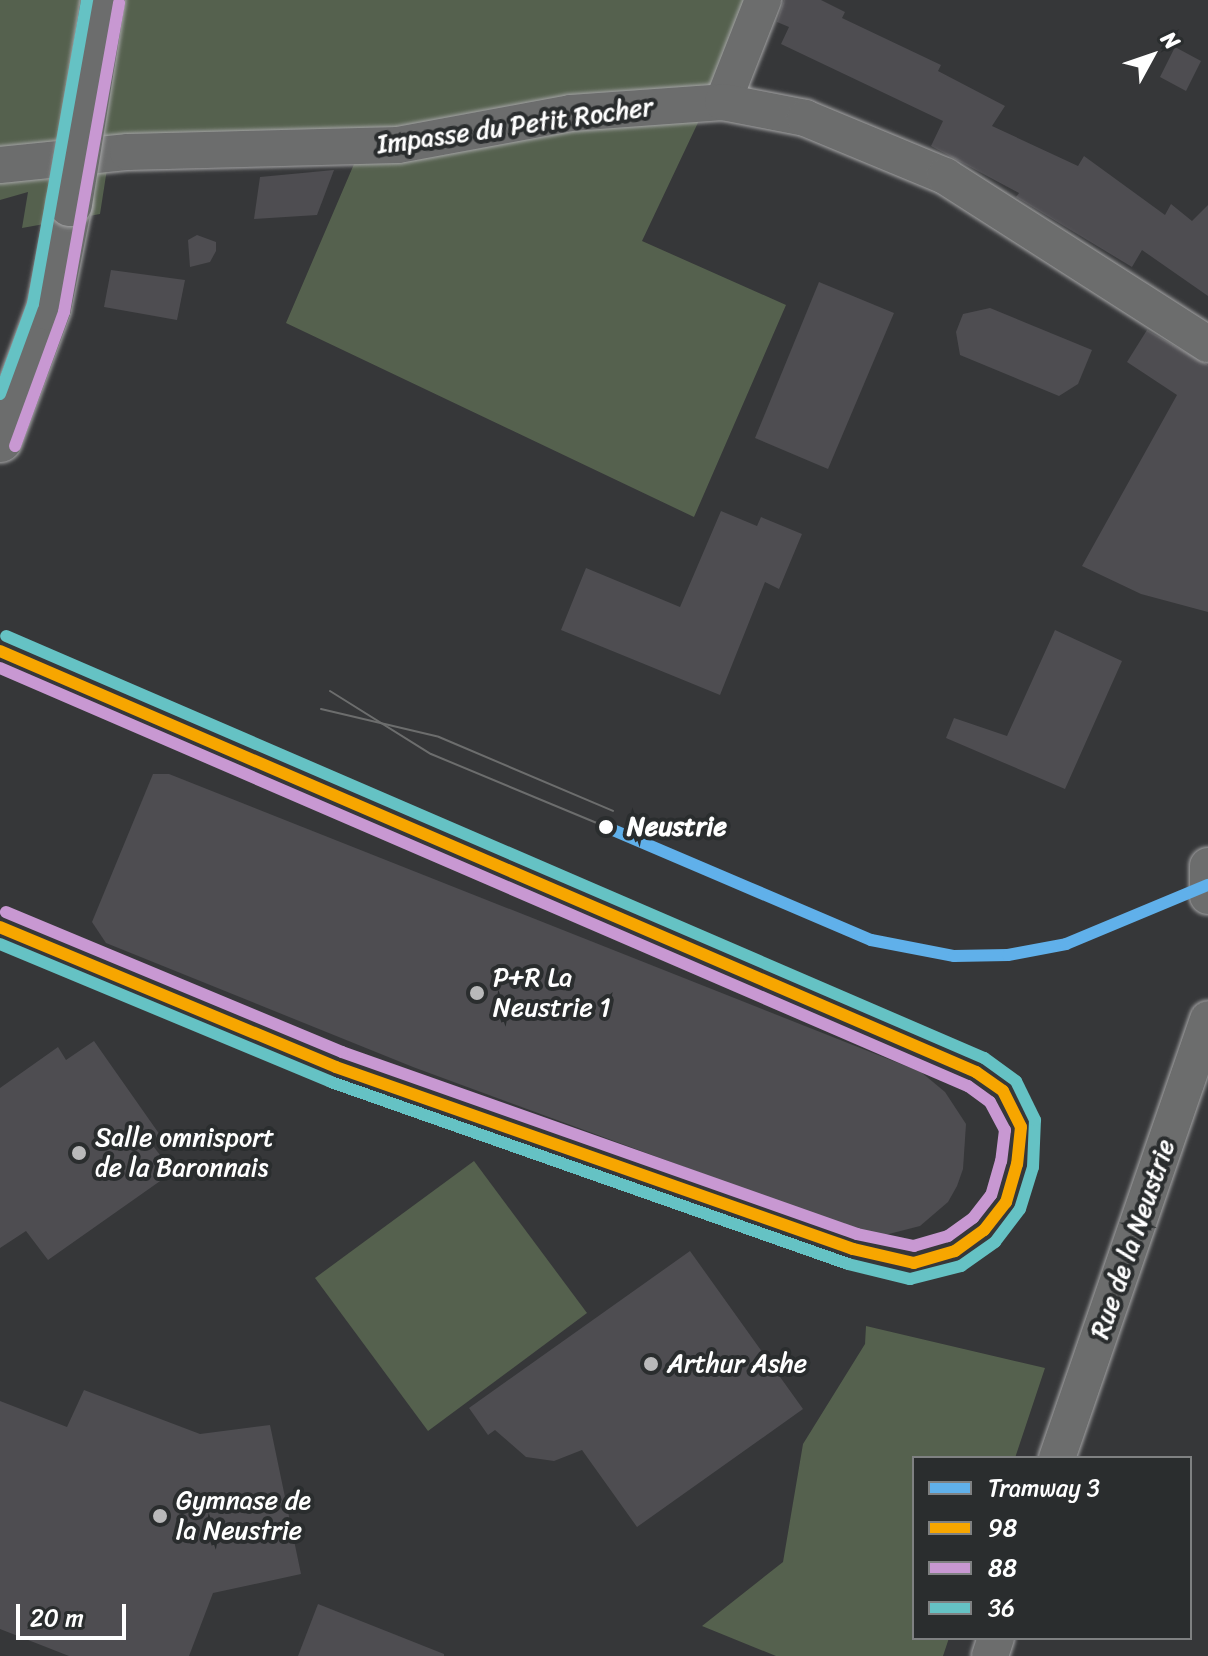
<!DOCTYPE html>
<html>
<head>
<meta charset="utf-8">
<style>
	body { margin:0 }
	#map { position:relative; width:1208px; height:1656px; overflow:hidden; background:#363739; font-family:Sriracha,sans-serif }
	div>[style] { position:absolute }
	.green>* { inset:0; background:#55614e }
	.building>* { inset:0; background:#4e4d51 }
	.roads { filter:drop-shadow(0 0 2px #a5a5a6) drop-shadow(0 0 2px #a5a5a6) }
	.street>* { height:36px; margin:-18px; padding:0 18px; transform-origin:18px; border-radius:18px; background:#6c6d6d }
	.secondary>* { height:44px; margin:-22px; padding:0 22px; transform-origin:22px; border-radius:22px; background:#6c6d6d }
	.tram>* { height:2px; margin:-1px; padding:0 1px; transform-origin:1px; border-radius:1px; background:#6c6d6d }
	.bridges { filter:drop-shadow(0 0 2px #a5a5a6) drop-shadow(0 0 2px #a5a5a6) }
	.secondary-bridge>* { height:44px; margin:-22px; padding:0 22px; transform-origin:22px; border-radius:22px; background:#6c6d6d }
	.bus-1>* { height:12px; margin:-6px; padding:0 6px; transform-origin:6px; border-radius:6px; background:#f7a600 }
	.bus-2>* { height:12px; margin:-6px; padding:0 6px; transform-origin:6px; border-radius:6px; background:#c898d2 }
	.bus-3>* { height:12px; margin:-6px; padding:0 6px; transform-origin:6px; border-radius:6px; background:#65c2c4 }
	.tram-1>* { height:12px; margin:-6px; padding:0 6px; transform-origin:6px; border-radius:6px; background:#60b0ea }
	.dots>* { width:22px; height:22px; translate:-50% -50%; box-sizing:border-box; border:4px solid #2a2d2e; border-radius:50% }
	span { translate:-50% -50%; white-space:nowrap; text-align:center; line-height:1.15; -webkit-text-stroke:8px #2a2d2e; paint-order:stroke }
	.street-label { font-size:26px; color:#fff }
	.stop-label { font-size:26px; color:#fff; font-weight:700 }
	.left { translate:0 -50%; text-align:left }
	.poi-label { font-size:26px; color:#fff }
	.legend { position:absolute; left:912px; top:1456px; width:280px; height:184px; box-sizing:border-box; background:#2a2d2e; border:2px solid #7f8182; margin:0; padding:10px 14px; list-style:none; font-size:24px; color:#fff }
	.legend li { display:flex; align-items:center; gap:16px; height:40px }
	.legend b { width:40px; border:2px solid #7f8182 }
	.north { position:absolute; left:1112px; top:16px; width:80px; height:80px; -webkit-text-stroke:6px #2a2d2e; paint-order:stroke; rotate:50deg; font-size:22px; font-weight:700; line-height:32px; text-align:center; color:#fff }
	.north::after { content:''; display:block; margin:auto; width:28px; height:36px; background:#fff; clip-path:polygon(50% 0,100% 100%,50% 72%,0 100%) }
	.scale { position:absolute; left:16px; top:1604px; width:110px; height:36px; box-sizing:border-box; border:4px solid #fff; border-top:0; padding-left:10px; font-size:24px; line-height:28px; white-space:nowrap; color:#fff; -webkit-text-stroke:6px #2a2d2e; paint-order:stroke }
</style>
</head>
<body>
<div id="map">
	<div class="green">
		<i style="clip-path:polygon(0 0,756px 0,642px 241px,786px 305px,694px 517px,286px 323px,369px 129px,112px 137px,100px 214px,22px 228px,28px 192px,0 200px)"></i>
		<i style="clip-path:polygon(474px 1161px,587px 1313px,428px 1431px,315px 1278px)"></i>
		<i style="clip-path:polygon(866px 1326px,1045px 1368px,1015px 1458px,914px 1458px,914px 1638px,949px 1638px,943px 1656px,776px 1656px,702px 1626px,783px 1562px,803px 1444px,865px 1344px)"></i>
	</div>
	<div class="building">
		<i style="clip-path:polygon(784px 0,821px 0,845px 12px,842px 18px,941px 65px,938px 71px,1005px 106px,992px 126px,1078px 166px,1084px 156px,1165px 215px,1171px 204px,1192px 221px,1208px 205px,1208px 296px,1142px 250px,1132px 267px,1016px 197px,1019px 193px,931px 146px,943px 121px,781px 44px,789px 27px,777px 22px)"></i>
		<i style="clip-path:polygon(1175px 47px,1201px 61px,1186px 91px,1160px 77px)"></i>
		<i style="clip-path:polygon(334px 170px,317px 215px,254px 219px,260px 177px)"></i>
		<i style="clip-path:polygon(197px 235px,216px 242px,216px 251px,210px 262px,190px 267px,188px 240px)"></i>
		<i style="clip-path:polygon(111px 270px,185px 280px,177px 320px,104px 307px)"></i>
		<i style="clip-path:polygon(819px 282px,894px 313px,828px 469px,755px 438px)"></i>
		<i style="clip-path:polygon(990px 308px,1092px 350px,1078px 384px,1059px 396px,960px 355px,956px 332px,963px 314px)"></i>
		<i style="clip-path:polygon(1147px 330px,1208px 365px,1208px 612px,1141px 594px,1082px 566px,1177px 395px,1127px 362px)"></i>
		<i style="clip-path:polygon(721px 511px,757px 526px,761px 517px,802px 534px,779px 589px,765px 582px,720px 695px,561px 630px,586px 568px,680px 607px)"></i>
		<i style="clip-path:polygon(1055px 630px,1122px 661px,1065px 789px,946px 738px,954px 718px,1007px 736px)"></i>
		<i style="clip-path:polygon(153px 774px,169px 774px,921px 1072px,945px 1092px,966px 1124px,963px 1169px,957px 1186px,948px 1202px,920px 1226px,881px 1236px,858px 1231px,413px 1067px,106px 943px,92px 922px)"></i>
		<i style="clip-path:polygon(94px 1041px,160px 1135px,150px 1142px,167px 1164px,158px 1171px,163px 1179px,48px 1260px,26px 1231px,0 1248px,0 1088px,58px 1047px,66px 1060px)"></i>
		<i style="clip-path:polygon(690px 1251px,803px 1409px,637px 1527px,582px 1450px,554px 1461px,526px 1457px,495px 1430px,488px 1435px,469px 1408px)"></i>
		<i style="clip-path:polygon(84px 1390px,200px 1434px,270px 1425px,301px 1574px,213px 1593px,189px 1656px,69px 1656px,0 1629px,0 1401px,67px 1427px)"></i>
		<i style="clip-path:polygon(318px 1604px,444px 1654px,444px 1656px,298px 1656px)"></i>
	</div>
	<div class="roads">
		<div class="street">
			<i style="left:723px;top:102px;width:110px;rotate:-68.6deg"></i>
			<i style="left:0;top:165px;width:129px;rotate:-5.8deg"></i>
			<i style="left:128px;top:152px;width:270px;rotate:-1.5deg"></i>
			<i style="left:398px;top:145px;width:176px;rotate:-10.5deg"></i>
			<i style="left:571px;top:113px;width:152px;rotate:-4.1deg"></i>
			<i style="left:723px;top:102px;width:84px;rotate:11deg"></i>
			<i style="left:805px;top:118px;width:152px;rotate:22.5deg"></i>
			<i style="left:945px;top:176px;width:312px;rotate:32.6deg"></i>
			<i style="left:1208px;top:866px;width:30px;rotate:90deg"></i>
			<i style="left:1057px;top:1458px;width:464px;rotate:-71deg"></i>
			<i style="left:990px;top:1656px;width:19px;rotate:-72deg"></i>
		</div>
		<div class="secondary">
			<i style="left:0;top:440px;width:141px;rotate:-69.6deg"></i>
			<i style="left:49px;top:308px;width:106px;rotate:-78.6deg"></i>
		</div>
	</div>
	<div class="tram">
		<i style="left:330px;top:691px;width:119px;rotate:32deg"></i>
		<i style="left:431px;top:754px;width:190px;rotate:22.6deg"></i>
		<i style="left:321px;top:709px;width:121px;rotate:13.3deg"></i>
		<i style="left:439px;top:737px;width:189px;rotate:23deg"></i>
	</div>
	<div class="bridges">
		<div class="secondary-bridge">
			<i style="left:70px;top:204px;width:207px;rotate:-80.8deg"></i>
		</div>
	</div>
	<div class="bus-1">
		<i style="left:0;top:651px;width:1063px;rotate:23.33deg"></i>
		<i style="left:976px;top:1072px;width:33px;rotate:35deg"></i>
		<i style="left:1003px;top:1091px;width:40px;rotate:63.4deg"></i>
		<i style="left:1021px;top:1127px;width:37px;rotate:96deg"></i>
		<i style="left:1017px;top:1164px;width:40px;rotate:106deg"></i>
		<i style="left:1006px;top:1202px;width:36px;rotate:128deg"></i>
		<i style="left:984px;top:1230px;width:36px;rotate:144deg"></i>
		<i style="left:955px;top:1251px;width:43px;rotate:163.7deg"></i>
		<i style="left:914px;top:1263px;width:63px;rotate:-167.1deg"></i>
		<i style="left:853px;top:1249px;width:548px;rotate:-160.61deg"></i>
		<i style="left:336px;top:1067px;width:364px;rotate:-157.4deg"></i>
	</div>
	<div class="bus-2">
		<i style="left:15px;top:446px;width:143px;rotate:-69.9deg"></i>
		<i style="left:64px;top:312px;width:314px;rotate:-79.9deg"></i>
		<i style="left:0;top:668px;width:1054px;rotate:23.36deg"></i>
		<i style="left:968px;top:1086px;width:27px;rotate:36deg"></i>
		<i style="left:990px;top:1102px;width:32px;rotate:62deg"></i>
		<i style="left:1005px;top:1130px;width:31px;rotate:97deg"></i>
		<i style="left:1001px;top:1161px;width:35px;rotate:106deg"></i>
		<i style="left:991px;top:1195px;width:29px;rotate:128deg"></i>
		<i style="left:973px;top:1218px;width:31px;rotate:144deg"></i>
		<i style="left:948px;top:1236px;width:35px;rotate:164deg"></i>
		<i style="left:914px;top:1246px;width:58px;rotate:-168.1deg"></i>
		<i style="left:857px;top:1234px;width:546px;rotate:-160.54deg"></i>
		<i style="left:342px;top:1052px;width:364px;rotate:-157.4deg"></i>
	</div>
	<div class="bus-3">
		<i style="left:0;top:394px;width:96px;rotate:-69.9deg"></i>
		<i style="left:33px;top:304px;width:309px;rotate:-79.9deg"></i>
		<i style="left:0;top:944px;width:359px;rotate:22.6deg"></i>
		<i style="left:331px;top:1082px;width:548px;rotate:19.39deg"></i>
		<i style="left:848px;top:1264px;width:64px;rotate:13.6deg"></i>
		<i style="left:910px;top:1279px;width:53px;rotate:-14.3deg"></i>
		<i style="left:961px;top:1266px;width:42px;rotate:-35.2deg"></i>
		<i style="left:995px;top:1242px;width:41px;rotate:-52.9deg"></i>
		<i style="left:1020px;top:1209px;width:44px;rotate:-72.8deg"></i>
		<i style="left:1033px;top:1167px;width:47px;rotate:-87.6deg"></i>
		<i style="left:1035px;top:1120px;width:43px;rotate:-116deg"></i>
		<i style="left:1016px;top:1081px;width:39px;rotate:-144deg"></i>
		<i style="left:984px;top:1058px;width:1065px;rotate:-156.66deg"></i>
	</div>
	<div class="tram-1">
		<i style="left:606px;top:827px;width:288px;rotate:23.1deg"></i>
		<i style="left:871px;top:940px;width:85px;rotate:10.9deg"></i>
		<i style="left:954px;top:956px;width:54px;rotate:-1.1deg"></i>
		<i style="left:1008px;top:955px;width:59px;rotate:-10.7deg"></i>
		<i style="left:1066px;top:944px;width:154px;rotate:-22.6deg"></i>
	</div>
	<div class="dots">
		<i style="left:606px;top:827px;background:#fff"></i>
		<i style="left:477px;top:993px;background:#b9b9ba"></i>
		<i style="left:79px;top:1153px;background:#b9b9ba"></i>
		<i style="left:651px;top:1364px;background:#b9b9ba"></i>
		<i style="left:160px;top:1516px;background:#b9b9ba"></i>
	</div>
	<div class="street-label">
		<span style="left:515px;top:126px;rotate:-8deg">Impasse du Petit Rocher</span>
		<span style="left:1133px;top:1239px;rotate:-71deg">Rue de la Neustrie</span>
	</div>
	<div class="stop-label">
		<span class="left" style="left:627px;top:827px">Neustrie</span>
	</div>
	<div class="poi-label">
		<span class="left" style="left:493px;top:993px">P+R La<br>Neustrie 1</span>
		<span class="left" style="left:95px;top:1153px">Salle omnisport<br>de la Baronnais</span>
		<span class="left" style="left:667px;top:1364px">Arthur Ashe</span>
		<span class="left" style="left:176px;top:1516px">Gymnase de<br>la Neustrie</span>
	</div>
	<ul class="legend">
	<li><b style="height:10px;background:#60b0ea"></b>Tramway 3</li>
	<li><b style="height:10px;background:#f7a600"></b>98</li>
	<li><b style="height:10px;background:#c898d2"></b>88</li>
	<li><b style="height:10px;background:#65c2c4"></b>36</li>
	</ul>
	<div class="north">N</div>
	<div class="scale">20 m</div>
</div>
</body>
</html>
